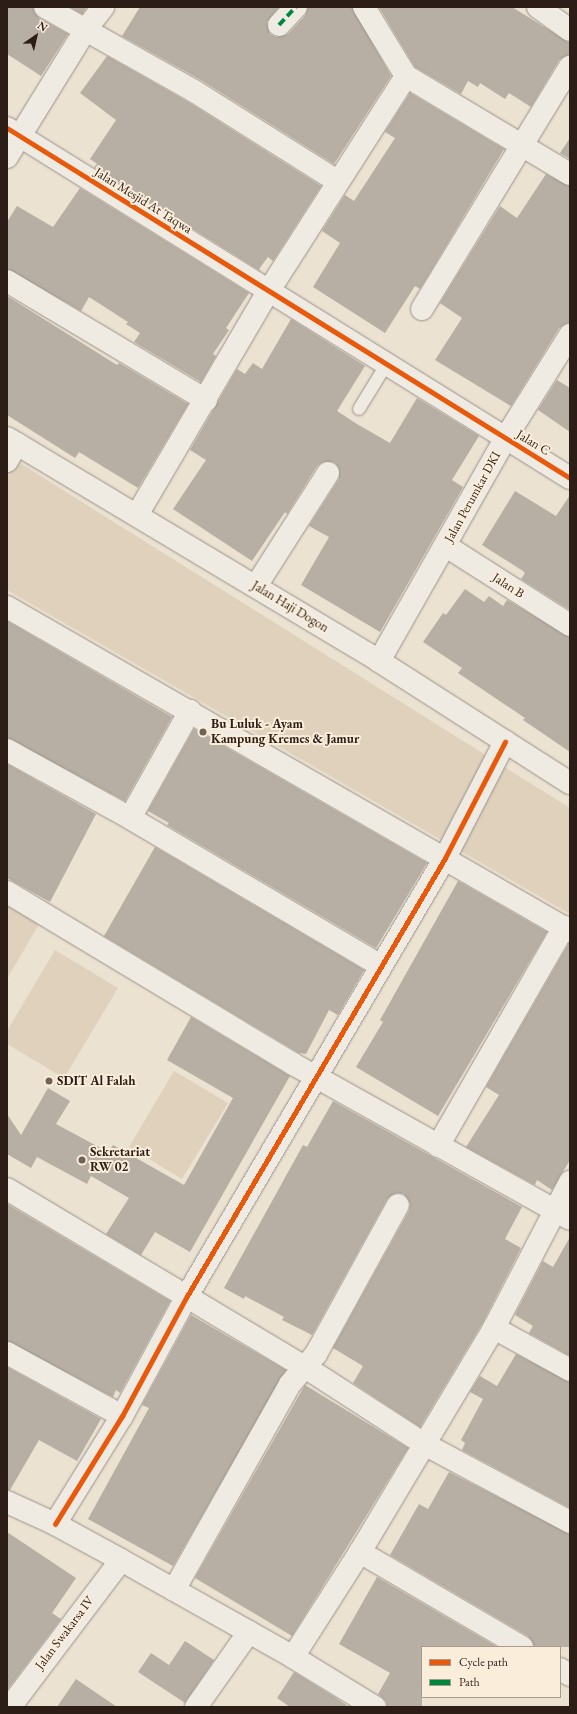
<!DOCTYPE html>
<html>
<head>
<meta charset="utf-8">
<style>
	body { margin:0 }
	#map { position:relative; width:577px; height:1714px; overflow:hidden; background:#ece2d2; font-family:"EB Garamond",serif }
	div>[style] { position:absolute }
	.green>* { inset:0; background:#dfd1bc }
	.building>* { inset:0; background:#b7afa4 }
	.roads { filter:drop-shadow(0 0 1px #9a9288) drop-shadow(0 0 1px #9a9288) }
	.service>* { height:12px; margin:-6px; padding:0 6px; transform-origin:6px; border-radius:6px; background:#efeae2 }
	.minor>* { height:22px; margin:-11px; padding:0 11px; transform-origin:11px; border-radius:11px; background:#efeae2 }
	.quiet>* { height:4px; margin-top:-2px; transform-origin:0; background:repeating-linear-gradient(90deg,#00873e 0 8px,transparent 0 12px) }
	.cycleway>* { height:5px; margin:-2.5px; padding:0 2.5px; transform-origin:2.5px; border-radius:2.5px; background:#e8590c }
	.dots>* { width:11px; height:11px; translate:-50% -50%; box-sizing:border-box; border:2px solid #faeedb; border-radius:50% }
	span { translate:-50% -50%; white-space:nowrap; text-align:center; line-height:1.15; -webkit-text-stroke:4px #faeedb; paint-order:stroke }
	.street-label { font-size:13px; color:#2d1d17 }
	.poi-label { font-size:13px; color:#2d1d17; font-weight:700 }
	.left { translate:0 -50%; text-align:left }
	.frame { position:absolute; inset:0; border:8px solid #2d1d17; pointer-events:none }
	.legend { position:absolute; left:421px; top:1646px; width:140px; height:52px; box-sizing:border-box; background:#faeedb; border:1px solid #a89a8d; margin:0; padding:5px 7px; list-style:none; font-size:12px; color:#2d1d17 }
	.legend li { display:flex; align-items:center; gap:8px; height:20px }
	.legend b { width:20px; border:1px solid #a89a8d }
	.north { position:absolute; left:16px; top:16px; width:40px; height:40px; -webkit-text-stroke:3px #faeedb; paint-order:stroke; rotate:34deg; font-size:11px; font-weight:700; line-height:16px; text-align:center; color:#2d1d17 }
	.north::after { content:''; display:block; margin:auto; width:14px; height:18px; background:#2d1d17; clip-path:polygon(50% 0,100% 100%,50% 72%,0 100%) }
</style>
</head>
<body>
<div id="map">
	<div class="green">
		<i style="clip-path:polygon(7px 455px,570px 808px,570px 914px,7px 590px)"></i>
		<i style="clip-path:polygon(7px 905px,39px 924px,7px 979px)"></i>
		<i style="clip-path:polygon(55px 950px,118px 988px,64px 1078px,7px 1044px,7px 1031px)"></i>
		<i style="clip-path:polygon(174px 1071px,228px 1103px,182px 1179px,129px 1147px)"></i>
	</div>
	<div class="building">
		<i style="clip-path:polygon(7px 7px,33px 7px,39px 18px,68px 34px,41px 76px,7px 54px)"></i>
		<i style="clip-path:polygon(70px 7px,87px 7px,82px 14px)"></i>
		<i style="clip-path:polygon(140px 7px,279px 7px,267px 22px,270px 34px,276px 37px,288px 34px,305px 16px,308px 7px,352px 7px,391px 76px,334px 164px,201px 80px,122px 36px)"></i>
		<i style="clip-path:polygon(379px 7px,512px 7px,570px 43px,570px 54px,559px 60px,531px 107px,509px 93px,505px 99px,480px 83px,478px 87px,468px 81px,461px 94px,415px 67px)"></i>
		<i style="clip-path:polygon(107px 56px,188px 102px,321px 186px,273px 261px,268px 257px,259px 269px,262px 272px,94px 167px,97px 164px,90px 159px,116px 120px,80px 93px)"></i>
		<i style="clip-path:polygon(410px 93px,504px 149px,420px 289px,415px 286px,385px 333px,313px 287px,340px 243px,322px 231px,345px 195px,354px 201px,395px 138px,385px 132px)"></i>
		<i style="clip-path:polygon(570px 138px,570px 159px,560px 153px)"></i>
		<i style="clip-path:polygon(546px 174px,570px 186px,570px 323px,559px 328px,511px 406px,435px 360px,462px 318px,440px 303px,500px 206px,517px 218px)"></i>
		<i style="clip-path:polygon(80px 188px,249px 293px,226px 328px,229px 330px,213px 354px,216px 356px,201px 382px,134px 342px,140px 333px,126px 324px,128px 322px,89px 297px,81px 311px,7px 269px,7px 222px,17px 206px,53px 227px)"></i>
		<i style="clip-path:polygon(7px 296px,117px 365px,119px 363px,188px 404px,138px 488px,79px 452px,75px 458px,7px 415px)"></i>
		<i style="clip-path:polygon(291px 319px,365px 366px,337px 411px,357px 424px,390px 443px,417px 398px,479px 436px,452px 480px,463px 487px,380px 632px,301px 585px,329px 537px,309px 526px,339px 479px,339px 468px,334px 462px,323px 462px,317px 466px,287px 514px,285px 512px,252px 561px,173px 509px,206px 460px,190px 450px,237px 369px,245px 374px,253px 363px,262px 369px)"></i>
		<i style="clip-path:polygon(557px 380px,570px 388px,570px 432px,538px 410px)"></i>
		<i style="clip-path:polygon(515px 491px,556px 516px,570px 495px,570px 610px,521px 579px,525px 573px,523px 571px,482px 545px)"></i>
		<i style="clip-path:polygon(465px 589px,484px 602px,489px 596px,503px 606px,507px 600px,570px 637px,570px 752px,523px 720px,525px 718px,458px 673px,462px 668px,423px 642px,443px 613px,446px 615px)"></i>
		<i style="clip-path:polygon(7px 621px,172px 717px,125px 801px,7px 738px)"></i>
		<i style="clip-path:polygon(194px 729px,427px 863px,376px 948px,167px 825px,169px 823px,148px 811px)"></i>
		<i style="clip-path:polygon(7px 764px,96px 814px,50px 902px,7px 878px)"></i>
		<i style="clip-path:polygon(155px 847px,364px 970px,338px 1015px,329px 1010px,306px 1054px,299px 1053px,104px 936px)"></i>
		<i style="clip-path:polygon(458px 881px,547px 932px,438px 1116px,356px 1067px,383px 1022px,380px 1020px)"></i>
		<i style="clip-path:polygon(569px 943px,570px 1160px,552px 1190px,537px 1180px,535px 1185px,466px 1147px,499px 1095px,486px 1087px)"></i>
		<i style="clip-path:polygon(191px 1017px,290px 1076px,190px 1252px,155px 1232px,141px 1255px,106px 1234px,129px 1198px,91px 1176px,87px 1184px,37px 1157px,31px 1168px,7px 1154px,7px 1114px,21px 1135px,48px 1088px,70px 1101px,56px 1124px,108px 1152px,113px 1145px,184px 1185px,233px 1098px,167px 1060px)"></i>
		<i style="clip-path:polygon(333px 1101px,522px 1207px,505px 1239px,521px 1248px,483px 1322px,420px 1427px,353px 1383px,363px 1366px,333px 1348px,409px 1211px,410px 1204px,404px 1194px,397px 1193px,387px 1199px,312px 1335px,282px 1320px,284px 1317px,245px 1296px,244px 1299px,224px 1288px,303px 1145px,307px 1147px)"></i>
		<i style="clip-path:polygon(7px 1204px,170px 1301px,120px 1393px,116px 1390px,113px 1397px,7px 1341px)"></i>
		<i style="clip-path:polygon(570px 1237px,570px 1356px,529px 1333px,533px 1326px,515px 1315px,543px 1261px,553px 1267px)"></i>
		<i style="clip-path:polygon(191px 1315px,286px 1370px,173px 1566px,88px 1519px,149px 1408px,142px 1405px)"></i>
		<i style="clip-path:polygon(516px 1354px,570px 1382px,570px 1508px,462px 1450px,465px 1443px,461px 1440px,483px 1399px,470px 1392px,480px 1376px,497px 1386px)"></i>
		<i style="clip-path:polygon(7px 1367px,101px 1419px,77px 1461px,39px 1440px,10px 1490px,7px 1490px)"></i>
		<i style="clip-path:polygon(305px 1385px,408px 1448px,292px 1636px,195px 1578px)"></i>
		<i style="clip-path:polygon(449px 1472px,570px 1534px,570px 1647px,534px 1647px,528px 1636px,390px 1555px,419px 1504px,428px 1509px)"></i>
		<i style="clip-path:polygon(7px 1532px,76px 1578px,52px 1613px,61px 1619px,7px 1690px)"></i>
		<i style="clip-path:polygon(377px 1577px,497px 1647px,422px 1647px,422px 1707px,387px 1707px,386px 1701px,378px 1694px,390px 1673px,339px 1644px)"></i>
		<i style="clip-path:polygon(185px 1641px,214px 1660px,185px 1703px,138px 1672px,151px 1653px,169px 1665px)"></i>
		<i style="clip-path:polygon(294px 1672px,336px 1698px,349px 1707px,290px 1707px,277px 1698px)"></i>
		<i style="clip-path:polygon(76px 1679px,117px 1707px,57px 1707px)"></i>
	</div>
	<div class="roads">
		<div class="service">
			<i style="left:359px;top:409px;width:52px;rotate:-58.5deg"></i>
		</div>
		<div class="minor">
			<i style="left:45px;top:7px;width:171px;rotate:29.4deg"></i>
			<i style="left:194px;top:91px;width:169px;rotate:32.2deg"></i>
			<i style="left:364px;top:7px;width:81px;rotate:58.7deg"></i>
			<i style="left:406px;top:76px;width:191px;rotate:30.9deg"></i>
			<i style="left:538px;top:7px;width:39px;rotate:36deg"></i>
			<i style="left:279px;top:25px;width:25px;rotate:-47deg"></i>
			<i style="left:7px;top:128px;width:663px;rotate:31.87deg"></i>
			<i style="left:7px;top:157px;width:150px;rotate:-58.3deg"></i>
			<i style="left:86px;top:29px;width:28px;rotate:-52deg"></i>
			<i style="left:7px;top:281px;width:232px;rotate:30.9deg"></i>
			<i style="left:422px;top:309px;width:284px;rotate:-58.6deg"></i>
			<i style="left:7px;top:438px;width:434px;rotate:30.9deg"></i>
			<i style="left:379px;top:661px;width:227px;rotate:32.6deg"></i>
			<i style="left:7px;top:461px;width:20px;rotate:-60deg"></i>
			<i style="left:137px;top:515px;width:259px;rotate:-59.6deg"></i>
			<i style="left:268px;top:292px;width:256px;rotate:-57.4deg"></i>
			<i style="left:446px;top:546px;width:147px;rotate:32.5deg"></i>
			<i style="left:256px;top:586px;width:134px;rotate:-57.5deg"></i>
			<i style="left:7px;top:607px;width:650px;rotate:29.92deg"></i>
			<i style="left:379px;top:661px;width:255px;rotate:-60.4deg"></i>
			<i style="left:505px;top:439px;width:123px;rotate:-58deg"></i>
			<i style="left:7px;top:750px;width:141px;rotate:28.9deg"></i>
			<i style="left:130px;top:818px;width:290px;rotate:30.5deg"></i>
			<i style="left:130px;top:818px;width:123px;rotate:-60.7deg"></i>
			<i style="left:7px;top:892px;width:334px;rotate:31deg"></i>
			<i style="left:293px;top:1064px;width:317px;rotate:29.2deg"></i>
			<i style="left:438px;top:1146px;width:253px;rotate:-60.1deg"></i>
			<i style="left:7px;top:1189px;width:347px;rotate:30.9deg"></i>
			<i style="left:305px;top:1367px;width:142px;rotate:32.9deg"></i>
			<i style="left:424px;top:1444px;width:166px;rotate:28.1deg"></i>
			<i style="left:494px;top:1328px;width:87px;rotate:28.9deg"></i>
			<i style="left:7px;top:1353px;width:131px;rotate:28.7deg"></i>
			<i style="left:7px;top:1502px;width:53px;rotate:24.6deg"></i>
			<i style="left:55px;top:1524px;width:75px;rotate:28.6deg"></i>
			<i style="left:121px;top:1560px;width:197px;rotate:29.4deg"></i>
			<i style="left:293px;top:1657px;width:96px;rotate:31.4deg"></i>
			<i style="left:55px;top:1524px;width:127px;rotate:-58.2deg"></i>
			<i style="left:122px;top:1416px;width:136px;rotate:-61.6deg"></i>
			<i style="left:187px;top:1296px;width:508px;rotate:-59.5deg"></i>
			<i style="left:445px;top:858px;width:131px;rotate:-62.7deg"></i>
			<i style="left:360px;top:1552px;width:188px;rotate:30.4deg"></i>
			<i style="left:174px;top:1590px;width:236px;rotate:-60.6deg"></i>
			<i style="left:290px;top:1384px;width:40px;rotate:-49deg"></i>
			<i style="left:316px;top:1354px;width:170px;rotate:-61.2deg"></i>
			<i style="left:293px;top:1657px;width:125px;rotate:-57.5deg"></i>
			<i style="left:360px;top:1552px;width:261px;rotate:-59.1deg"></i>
			<i style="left:494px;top:1328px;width:165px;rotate:-62.5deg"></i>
			<i style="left:560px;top:1669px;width:12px;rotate:31deg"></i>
			<i style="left:10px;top:1707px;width:184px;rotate:-52.9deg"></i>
			<i style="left:196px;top:1707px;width:92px;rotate:-54.8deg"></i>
		</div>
	</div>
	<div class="quiet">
		<i style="left:279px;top:25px;width:25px;rotate:-47deg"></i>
	</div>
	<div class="cycleway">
		<i style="left:7px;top:128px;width:663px;rotate:31.87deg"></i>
		<i style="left:55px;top:1524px;width:127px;rotate:-58.2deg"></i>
		<i style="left:122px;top:1416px;width:136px;rotate:-61.6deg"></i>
		<i style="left:187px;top:1296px;width:508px;rotate:-59.5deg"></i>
		<i style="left:445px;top:858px;width:131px;rotate:-62.7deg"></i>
	</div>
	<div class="dots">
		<i style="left:203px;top:732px;background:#706258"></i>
		<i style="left:49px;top:1081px;background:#706258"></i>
		<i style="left:82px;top:1160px;background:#706258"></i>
	</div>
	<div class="street-label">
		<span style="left:143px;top:201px;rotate:32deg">Jalan Mesjid At Taqwa</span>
		<span style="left:533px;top:443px;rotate:31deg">Jalan C</span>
		<span style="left:473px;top:497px;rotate:-61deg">Jalan Perumkar DKI</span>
		<span style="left:508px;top:586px;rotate:33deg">Jalan B</span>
		<span style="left:290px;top:607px;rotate:31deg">Jalan Haji Dogon</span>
		<span style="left:65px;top:1633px;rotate:-53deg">Jalan Swakarsa IV</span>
	</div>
	<div class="poi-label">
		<span class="left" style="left:211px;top:732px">Bu Luluk - Ayam<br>Kampung Kremes &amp; Jamur</span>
		<span class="left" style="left:57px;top:1081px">SDIT Al Falah</span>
		<span class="left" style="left:90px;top:1160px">Sekretariat<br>RW 02</span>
	</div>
	<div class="frame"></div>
	<ul class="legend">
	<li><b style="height:5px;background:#e8590c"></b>Cycle path</li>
	<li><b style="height:5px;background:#00873e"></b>Path</li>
	</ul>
	<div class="north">N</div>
</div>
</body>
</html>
